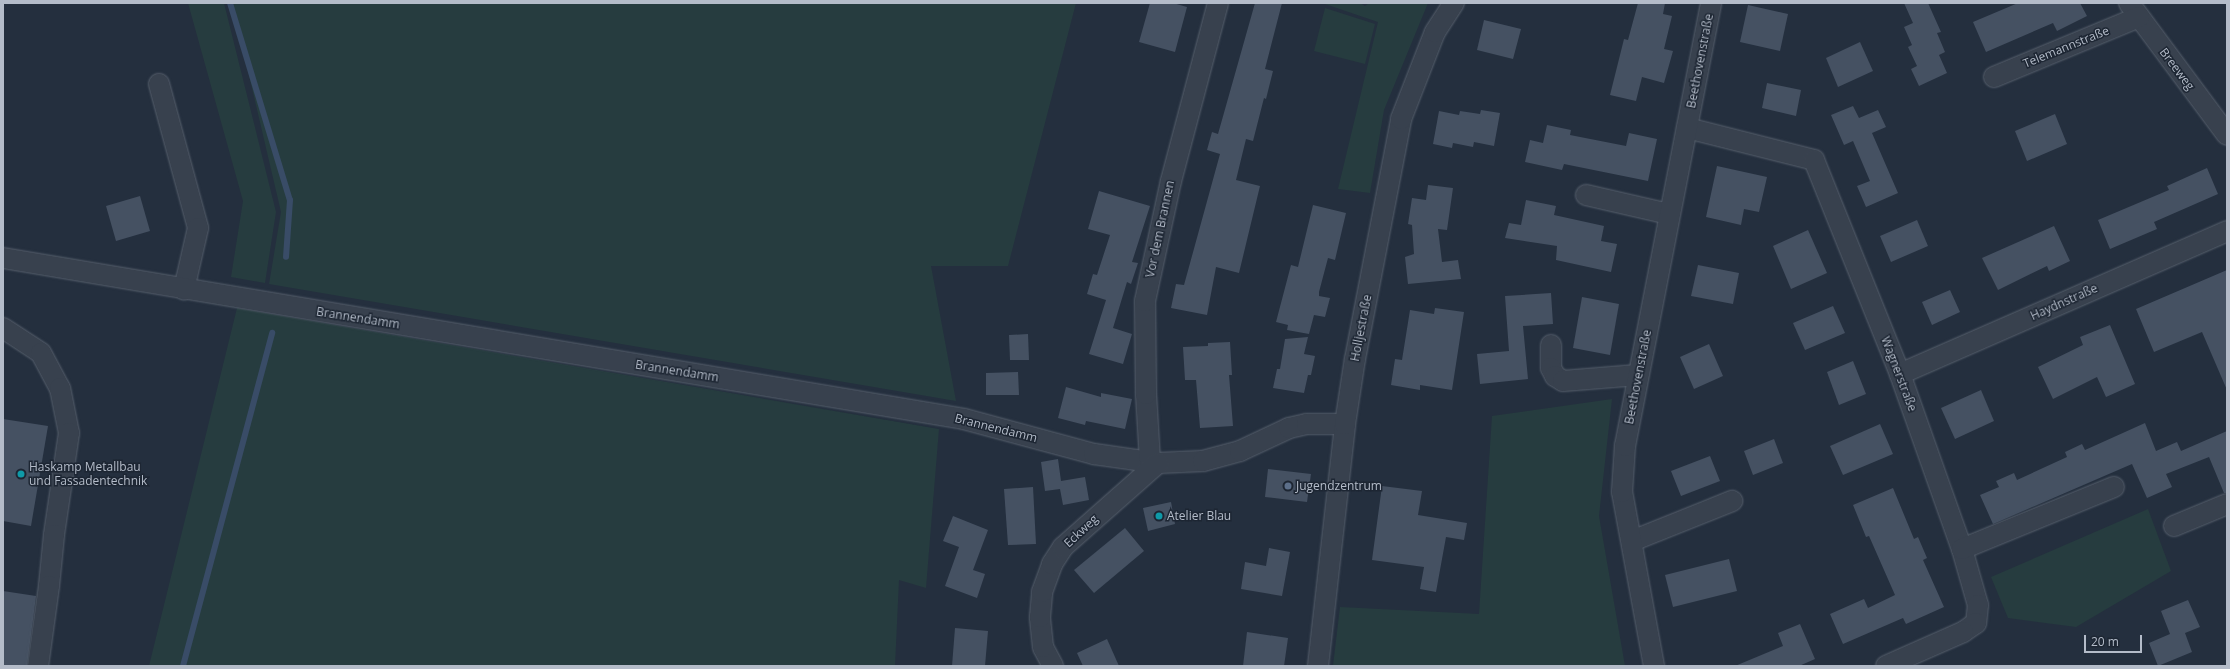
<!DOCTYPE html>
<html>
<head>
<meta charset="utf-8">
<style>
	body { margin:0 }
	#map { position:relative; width:2230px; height:669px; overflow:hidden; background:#242f3e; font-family:"Open Sans",sans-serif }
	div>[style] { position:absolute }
	.green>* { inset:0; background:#263c3f }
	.stream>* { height:6px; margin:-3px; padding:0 3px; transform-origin:3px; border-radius:3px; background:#394c67 }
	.building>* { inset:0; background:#455162 }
	.roads { filter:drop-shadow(0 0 1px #565f6c) drop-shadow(0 0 1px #565f6c) }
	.minor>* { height:20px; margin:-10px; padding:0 10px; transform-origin:10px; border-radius:10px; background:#38414e }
	.dots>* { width:11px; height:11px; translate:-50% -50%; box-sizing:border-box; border:2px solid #1d2633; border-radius:50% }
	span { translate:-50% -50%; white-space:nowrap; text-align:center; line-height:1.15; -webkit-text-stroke:3px #1d2633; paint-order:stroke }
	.street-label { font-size:12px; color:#b4bcc9 }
	.poi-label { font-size:12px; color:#b4bcc9 }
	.left { translate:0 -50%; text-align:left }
	.frame { position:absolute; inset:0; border:4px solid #b4bcc9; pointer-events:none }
	.scale { position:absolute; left:2084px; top:635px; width:58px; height:18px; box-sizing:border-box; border:2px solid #b4bcc9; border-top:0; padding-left:5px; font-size:12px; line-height:14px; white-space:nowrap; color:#b4bcc9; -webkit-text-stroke:3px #1d2633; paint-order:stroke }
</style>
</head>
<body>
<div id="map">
	<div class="green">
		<i style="clip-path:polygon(188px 3px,224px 3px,276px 212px,265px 283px,231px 277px,243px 201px)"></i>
		<i style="clip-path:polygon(232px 3px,1076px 3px,1008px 266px,931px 266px,956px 401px,269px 284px,281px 212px)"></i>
		<i style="clip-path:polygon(1322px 3px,1360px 3px,1365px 6px,1369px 3px,1428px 3px,1384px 110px,1370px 193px,1338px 189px,1378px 22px)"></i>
		<i style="clip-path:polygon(1325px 8px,1375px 24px,1365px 64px,1314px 51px)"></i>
		<i style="clip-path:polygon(237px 308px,939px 429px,926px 588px,899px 580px,895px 666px,149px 666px)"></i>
		<i style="clip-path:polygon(1612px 399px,1599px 516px,1625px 666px,1333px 666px,1340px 607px,1479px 614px,1492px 416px)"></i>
		<i style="clip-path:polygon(2148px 509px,2171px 571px,2076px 627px,2008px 618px,1991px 577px)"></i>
	</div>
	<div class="stream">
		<i style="left:230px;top:3px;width:206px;rotate:73.1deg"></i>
		<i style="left:290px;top:200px;width:57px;rotate:94deg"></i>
		<i style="left:183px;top:666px;width:345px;rotate:-75deg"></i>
	</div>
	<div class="building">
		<i style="clip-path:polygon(1150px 3px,1173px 3px,1187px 7px,1175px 52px,1139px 42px)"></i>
		<i style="clip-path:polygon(1255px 3px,1282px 3px,1265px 69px,1273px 71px,1266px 99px,1264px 98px,1253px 141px,1246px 139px,1236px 180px,1260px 186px,1239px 273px,1216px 267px,1207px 315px,1171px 308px,1176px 284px,1184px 285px,1220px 154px,1207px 150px,1212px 132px,1218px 134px)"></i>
		<i style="clip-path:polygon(1638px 3px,1665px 3px,1663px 14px,1672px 16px,1664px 49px,1673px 51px,1664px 83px,1642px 77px,1636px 101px,1610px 95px,1624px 39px,1628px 40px)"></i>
		<i style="clip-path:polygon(1904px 3px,1928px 3px,1941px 32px,1937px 33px,1945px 52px,1939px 55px,1947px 73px,1919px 86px,1911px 69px,1917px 66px,1908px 47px,1912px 45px,1904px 27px,1913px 23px)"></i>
		<i style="clip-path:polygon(2018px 3px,2080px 3px,2087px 16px,2057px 31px,2053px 23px,1986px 52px,1973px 22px)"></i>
		<i style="clip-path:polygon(1748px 5px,1788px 14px,1780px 51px,1740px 42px)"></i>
		<i style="clip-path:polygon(1484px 20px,1521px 29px,1513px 59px,1477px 50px)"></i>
		<i style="clip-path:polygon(1860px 42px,1873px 71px,1838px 87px,1826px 58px)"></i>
		<i style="clip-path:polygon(1767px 83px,1801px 90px,1796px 116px,1762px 108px)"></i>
		<i style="clip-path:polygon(1853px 106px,1859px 118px,1878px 110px,1886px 127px,1872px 133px,1898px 193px,1866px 207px,1857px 186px,1870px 181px,1853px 141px,1844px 145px,1831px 115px)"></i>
		<i style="clip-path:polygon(1481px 110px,1500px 113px,1494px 146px,1474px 142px,1473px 147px,1453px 143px,1452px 148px,1433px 144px,1439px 111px,1459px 115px,1460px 111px,1480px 114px)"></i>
		<i style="clip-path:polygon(2055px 114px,2067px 144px,2027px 161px,2015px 131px)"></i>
		<i style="clip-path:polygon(1547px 125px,1571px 130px,1570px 135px,1626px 146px,1629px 133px,1657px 139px,1648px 181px,1564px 164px,1562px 170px,1525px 162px,1530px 140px,1543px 143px)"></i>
		<i style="clip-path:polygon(1717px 166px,1767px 177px,1759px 212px,1744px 209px,1741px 225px,1706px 217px)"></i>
		<i style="clip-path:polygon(2207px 168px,2218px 194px,2154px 222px,2157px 229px,2110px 249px,2098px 220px,2169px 190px,2167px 186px)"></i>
		<i style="clip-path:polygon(1428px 185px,1453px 188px,1447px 230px,1438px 229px,1442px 262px,1458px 260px,1461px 279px,1408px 284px,1405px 257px,1414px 254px,1412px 225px,1408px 224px,1412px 198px,1426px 200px)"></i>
		<i style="clip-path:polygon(1099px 191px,1150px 206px,1132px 262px,1138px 263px,1131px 284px,1127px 282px,1113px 328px,1132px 334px,1123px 364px,1089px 354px,1106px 300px,1087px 294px,1093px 274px,1097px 275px,1110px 235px,1088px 229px)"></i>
		<i style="clip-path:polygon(140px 196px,150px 231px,116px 241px,106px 206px)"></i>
		<i style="clip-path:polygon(1526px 200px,1556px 206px,1554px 215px,1604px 226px,1601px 241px,1617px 244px,1611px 272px,1556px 260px,1557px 246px,1505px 238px,1509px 223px,1521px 225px)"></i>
		<i style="clip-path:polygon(1313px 205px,1346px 213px,1335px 260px,1328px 258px,1319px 292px,1319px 296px,1330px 298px,1325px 317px,1314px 315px,1309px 334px,1287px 330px,1288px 325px,1276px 322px,1291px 265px,1298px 267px)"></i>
		<i style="clip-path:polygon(1917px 220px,1928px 246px,1891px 262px,1880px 236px)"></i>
		<i style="clip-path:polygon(2054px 226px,2070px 261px,2049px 271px,2047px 266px,1998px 290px,1982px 258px)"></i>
		<i style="clip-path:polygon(1808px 230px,1827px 273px,1791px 289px,1773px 246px)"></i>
		<i style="clip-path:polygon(1698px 265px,1739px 273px,1733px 304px,1691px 296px)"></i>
		<i style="clip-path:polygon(2227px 270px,2227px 390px,2202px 332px,2154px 352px,2136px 309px)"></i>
		<i style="clip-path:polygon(1950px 290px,1960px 312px,1932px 325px,1922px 302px)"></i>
		<i style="clip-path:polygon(1551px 293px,1553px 324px,1523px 326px,1528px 379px,1480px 384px,1477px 354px,1509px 351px,1505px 296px)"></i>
		<i style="clip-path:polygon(1582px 297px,1619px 304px,1610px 355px,1573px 348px)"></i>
		<i style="clip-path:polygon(1833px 306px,1845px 333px,1805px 350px,1793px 323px)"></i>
		<i style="clip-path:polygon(1435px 308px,1464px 312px,1452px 390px,1420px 385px,1420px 390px,1391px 385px,1395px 359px,1402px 360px,1410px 310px,1434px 314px)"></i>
		<i style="clip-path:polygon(2110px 325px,2135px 384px,2106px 397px,2097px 377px,2053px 399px,2038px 367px,2083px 345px,2080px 337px)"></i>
		<i style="clip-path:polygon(1028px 334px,1029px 360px,1010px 360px,1009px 335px)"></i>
		<i style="clip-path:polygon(1308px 337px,1304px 354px,1315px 356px,1311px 375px,1308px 375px,1304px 393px,1273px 388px,1277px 369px,1280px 369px,1285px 339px)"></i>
		<i style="clip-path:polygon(1230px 342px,1232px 375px,1229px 375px,1233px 426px,1200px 428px,1196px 380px,1185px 380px,1183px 347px,1208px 346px,1208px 343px)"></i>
		<i style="clip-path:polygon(1709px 344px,1723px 376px,1694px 389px,1680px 357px)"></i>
		<i style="clip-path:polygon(1853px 361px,1866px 394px,1839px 405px,1827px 372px)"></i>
		<i style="clip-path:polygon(1018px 372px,1019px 395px,986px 395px,986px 373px)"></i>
		<i style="clip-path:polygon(1066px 387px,1101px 397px,1101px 393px,1132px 399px,1125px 429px,1086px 421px,1085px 425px,1058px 418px)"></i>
		<i style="clip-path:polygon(1981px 390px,1994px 421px,1955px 439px,1941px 408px)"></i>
		<i style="clip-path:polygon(3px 419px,48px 426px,31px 526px,3px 521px)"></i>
		<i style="clip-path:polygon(2145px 423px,2156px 451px,2177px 442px,2181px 451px,2227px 431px,2227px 493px,2224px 493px,2209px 457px,2166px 474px,2172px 487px,2147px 498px,2132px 464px,1993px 524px,1980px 495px,1999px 487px,1996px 481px,2014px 473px,2017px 480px,2067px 457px,2065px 452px,2082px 444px,2085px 450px)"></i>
		<i style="clip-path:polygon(1880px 424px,1893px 454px,1843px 475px,1830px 446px)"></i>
		<i style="clip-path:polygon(1774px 439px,1783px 463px,1753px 475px,1744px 451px)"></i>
		<i style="clip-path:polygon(1710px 456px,1720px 481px,1681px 496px,1671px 471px)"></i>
		<i style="clip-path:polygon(1058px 459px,1061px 481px,1085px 477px,1089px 500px,1063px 505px,1060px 489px,1045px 491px,1041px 462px)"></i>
		<i style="clip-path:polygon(1268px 469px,1311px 474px,1307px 502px,1265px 497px)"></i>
		<i style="clip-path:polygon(1382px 486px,1422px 491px,1418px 515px,1467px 523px,1464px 540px,1446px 537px,1436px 592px,1420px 589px,1424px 567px,1372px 560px)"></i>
		<i style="clip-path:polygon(1033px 487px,1036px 544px,1008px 545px,1004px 489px)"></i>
		<i style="clip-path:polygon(1893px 488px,1914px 539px,1918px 537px,1927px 558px,1923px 560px,1944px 607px,1906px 624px,1903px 618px,1843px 644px,1830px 614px,1864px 599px,1868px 608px,1895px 595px,1869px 536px,1866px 537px,1853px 505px)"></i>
		<i style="clip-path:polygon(1171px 502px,1175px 524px,1148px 531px,1143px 508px)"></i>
		<i style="clip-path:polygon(953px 516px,988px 530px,973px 570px,985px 574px,977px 598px,945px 586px,959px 547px,943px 541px)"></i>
		<i style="clip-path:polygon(1125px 528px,1144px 551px,1094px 593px,1074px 570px)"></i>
		<i style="clip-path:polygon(1269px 548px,1290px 552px,1282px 596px,1241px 589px,1245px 562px,1266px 566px)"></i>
		<i style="clip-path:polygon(1729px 559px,1737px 591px,1673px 607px,1665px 575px)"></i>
		<i style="clip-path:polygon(3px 591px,36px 596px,27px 666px,3px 666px)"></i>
		<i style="clip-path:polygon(2188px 600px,2200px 627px,2185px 633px,2192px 652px,2158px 666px,2149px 643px,2170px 634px,2161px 611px)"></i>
		<i style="clip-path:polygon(1800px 624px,1815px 659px,1799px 666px,1735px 666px,1783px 646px,1778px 633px)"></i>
		<i style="clip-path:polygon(955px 628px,988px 631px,985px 666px,952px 666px)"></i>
		<i style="clip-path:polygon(1247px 632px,1288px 638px,1284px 666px,1243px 666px)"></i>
		<i style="clip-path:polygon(1107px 639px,1119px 666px,1083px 666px,1077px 653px)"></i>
	</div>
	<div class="roads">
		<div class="minor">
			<i style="left:2129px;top:3px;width:164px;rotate:53.4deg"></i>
			<i style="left:1994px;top:77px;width:157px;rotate:-22.5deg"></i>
			<i style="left:159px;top:84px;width:149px;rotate:74.8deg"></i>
			<i style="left:198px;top:228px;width:63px;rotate:102.9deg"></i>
			<i style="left:1687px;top:128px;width:131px;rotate:14.1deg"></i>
			<i style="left:1814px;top:160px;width:231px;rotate:68.1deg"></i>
			<i style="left:1900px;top:374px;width:186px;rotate:70.5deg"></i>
			<i style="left:1962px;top:549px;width:58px;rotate:74.1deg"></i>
			<i style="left:1978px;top:605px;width:18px;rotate:96deg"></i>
			<i style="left:1976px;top:623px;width:16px;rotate:145deg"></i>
			<i style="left:1963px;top:632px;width:84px;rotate:156.2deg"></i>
			<i style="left:1586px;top:195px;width:85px;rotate:12.9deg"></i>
			<i style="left:3px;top:258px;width:974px;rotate:9.51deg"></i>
			<i style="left:964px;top:419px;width:135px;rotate:15.1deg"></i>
			<i style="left:1094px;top:454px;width:65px;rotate:8deg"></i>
			<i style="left:1158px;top:463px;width:45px;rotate:-2.5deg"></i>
			<i style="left:1203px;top:461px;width:38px;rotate:-15deg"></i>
			<i style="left:1240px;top:451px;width:54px;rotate:-25.1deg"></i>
			<i style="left:1289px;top:428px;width:18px;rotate:-13deg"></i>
			<i style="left:1307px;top:424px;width:38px"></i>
			<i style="left:3px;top:328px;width:45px;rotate:33.3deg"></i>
			<i style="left:41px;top:353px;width:40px;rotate:62deg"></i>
			<i style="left:60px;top:388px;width:46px;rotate:78.7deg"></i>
			<i style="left:69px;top:433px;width:103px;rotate:98.4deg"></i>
			<i style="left:54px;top:535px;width:51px;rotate:95.6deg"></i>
			<i style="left:49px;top:586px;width:81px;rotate:97.8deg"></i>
			<i style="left:1551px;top:345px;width:23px;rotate:90deg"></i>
			<i style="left:1551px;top:368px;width:9px;rotate:63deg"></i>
			<i style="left:1555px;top:376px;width:9px;rotate:32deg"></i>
			<i style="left:1563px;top:381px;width:75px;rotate:-4.6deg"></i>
			<i style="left:1900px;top:374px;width:357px;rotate:-23.6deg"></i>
			<i style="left:1150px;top:461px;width:67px;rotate:-93.4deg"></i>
			<i style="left:1146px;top:394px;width:93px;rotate:-90.6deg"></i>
			<i style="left:1145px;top:301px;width:123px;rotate:-77.8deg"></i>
			<i style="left:1171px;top:181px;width:184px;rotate:-75.2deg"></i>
			<i style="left:2174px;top:526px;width:57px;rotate:-22.5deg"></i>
			<i style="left:1632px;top:541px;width:108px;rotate:-21.8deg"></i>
			<i style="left:1962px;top:549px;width:164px;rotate:-22.2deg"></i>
			<i style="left:1053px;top:666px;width:21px;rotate:-118deg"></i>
			<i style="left:1043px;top:647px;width:30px;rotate:-96deg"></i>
			<i style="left:1040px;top:617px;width:25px;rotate:-85deg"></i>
			<i style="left:1042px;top:592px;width:30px;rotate:-70deg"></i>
			<i style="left:1052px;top:564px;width:20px;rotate:-57deg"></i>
			<i style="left:1063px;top:547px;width:127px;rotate:-41.5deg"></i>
			<i style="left:1318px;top:666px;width:244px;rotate:-83.6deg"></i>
			<i style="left:1345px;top:424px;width:66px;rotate:-81.3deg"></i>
			<i style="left:1355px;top:359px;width:244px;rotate:-79.1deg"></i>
			<i style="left:1401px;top:119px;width:93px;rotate:-68.7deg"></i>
			<i style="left:1435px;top:32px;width:35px;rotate:-57deg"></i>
			<i style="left:1654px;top:666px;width:177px;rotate:-100.4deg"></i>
			<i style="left:1622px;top:492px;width:46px;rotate:-86.3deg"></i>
			<i style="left:1625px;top:446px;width:451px;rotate:-79deg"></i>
		</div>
	</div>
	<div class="dots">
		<i style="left:21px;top:474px;background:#0f9aa8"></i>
		<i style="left:1288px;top:486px;background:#5c6f8a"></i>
		<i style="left:1159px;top:516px;background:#0f9aa8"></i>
	</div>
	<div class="street-label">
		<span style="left:2066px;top:47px;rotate:-22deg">Telemannstraße</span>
		<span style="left:1700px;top:61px;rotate:-79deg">Beethovenstraße</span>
		<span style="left:2177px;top:69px;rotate:53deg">Breeweg</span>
		<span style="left:1160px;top:229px;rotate:-78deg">Vor dem Brannen</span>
		<span style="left:2064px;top:302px;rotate:-24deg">Haydnstraße</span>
		<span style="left:358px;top:318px;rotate:9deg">Brannendamm</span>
		<span style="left:1361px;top:328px;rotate:-79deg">Holljestraße</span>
		<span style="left:677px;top:371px;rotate:9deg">Brannendamm</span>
		<span style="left:1899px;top:374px;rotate:69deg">Wagnerstraße</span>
		<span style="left:1638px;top:377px;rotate:-79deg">Beethovenstraße</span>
		<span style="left:996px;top:428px;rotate:14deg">Brannendamm</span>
		<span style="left:1081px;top:531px;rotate:-43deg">Eckweg</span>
	</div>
	<div class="poi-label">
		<span class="left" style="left:29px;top:474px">Haskamp Metallbau<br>und Fassadentechnik</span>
		<span class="left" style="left:1296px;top:486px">Jugendzentrum</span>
		<span class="left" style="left:1167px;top:516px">Atelier Blau</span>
	</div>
	<div class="frame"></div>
	<div class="scale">20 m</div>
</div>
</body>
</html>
